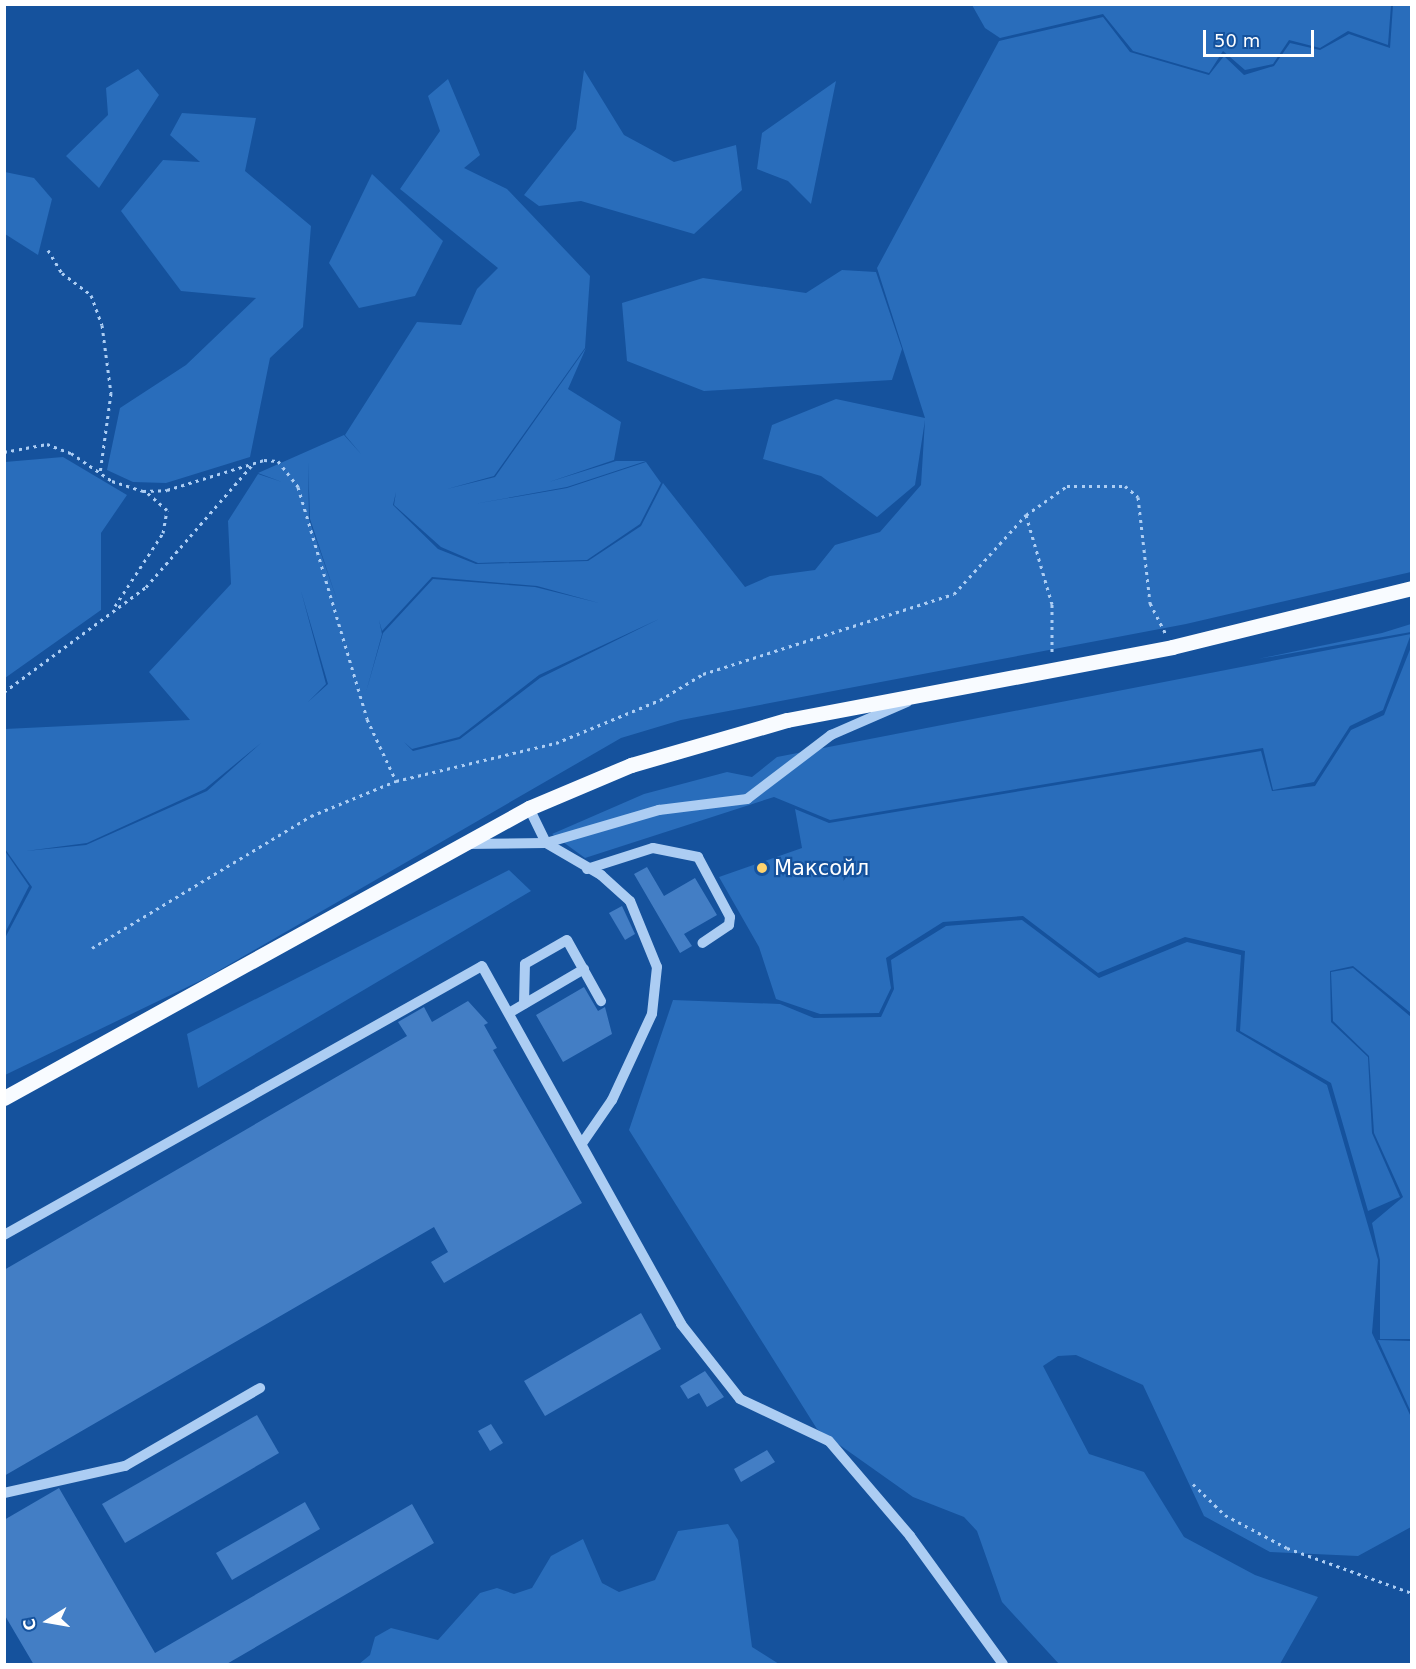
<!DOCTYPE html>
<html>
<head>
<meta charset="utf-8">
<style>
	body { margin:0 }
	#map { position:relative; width:1416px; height:1669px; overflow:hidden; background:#15529d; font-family:"DejaVu Sans",sans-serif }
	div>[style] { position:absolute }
	.green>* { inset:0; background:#296dbb }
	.building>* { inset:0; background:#437ec5 }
	.path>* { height:3px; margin-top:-1.5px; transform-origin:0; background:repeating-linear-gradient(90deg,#accdf3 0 3px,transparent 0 7.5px) }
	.minor>* { height:10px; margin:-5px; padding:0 5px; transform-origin:5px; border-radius:5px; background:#accdf3 }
	.major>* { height:15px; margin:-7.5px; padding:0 7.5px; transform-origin:7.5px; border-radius:7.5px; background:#f8fbff }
	.dots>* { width:16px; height:16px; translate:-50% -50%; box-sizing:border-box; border:3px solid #15529d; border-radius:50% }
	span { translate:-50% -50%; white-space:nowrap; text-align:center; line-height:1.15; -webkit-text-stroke:4.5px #15529d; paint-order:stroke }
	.poi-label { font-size:21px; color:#fff }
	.left { translate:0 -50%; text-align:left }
	.frame { position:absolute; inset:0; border:6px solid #fff; pointer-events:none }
	.north { position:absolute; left:18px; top:1591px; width:60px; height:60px; -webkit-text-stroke:4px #15529d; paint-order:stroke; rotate:259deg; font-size:16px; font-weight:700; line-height:24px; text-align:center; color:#fff }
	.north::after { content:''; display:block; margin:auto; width:21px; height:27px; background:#fff; clip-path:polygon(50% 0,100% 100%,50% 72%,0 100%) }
	.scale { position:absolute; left:1203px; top:30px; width:111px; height:27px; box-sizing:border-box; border:3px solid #fff; border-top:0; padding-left:8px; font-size:18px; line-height:21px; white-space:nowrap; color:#fff; -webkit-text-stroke:4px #15529d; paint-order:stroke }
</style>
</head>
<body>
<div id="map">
	<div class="green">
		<i style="clip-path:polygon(972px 5px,1391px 5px,1388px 45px,1348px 31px,1320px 48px,1289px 40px,1273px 64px,1245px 70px,1223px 51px,1209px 73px,1133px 51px,1103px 14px,1000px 38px,985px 28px)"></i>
		<i style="clip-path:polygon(evenodd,1393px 5px,1411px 5px,1411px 572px,1186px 624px,681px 720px,621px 738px,206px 978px,5px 1075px,5px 938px,32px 887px,5px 849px,5px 729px,190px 720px,149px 672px,231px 584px,228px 521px,258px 474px,282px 482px,258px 473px,344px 435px,361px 454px,345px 435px,417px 322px,461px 325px,477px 289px,498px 268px,400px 189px,440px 131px,428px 96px,448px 79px,480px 155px,464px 168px,507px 189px,590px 276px,585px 348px,494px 476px,447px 489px,495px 477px,586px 348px,568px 389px,621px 422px,614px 460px,549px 482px,616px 461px,646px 461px,567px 487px,474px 504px,567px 488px,646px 462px,661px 483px,640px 524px,587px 560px,478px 563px,441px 547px,394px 505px,396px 492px,393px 505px,438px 549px,476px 564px,588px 561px,641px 526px,663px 483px,745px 587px,770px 576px,815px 570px,835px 545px,880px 532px,921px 485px,925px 420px,915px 485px,877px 517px,821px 476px,763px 459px,772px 425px,836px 399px,925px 418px,877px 268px,999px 41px,1103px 17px,1130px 52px,1209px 75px,1224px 56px,1244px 75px,1274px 66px,1290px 43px,1320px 50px,1349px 34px,1390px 48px,1393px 5px,308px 462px,310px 519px,337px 600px,309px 519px,308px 462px,1393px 5px,432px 577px,537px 586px,599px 603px,535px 587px,433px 579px,383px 633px,366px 692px,382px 634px,379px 620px,382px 631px,432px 577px,1393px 5px,301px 591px,328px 684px,308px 702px,326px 684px,301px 591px,1393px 5px,659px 619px,540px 678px,460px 739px,413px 751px,404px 742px,412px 749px,459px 737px,539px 675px,659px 619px,1393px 5px,261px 743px,207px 791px,86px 845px,26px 851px,87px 843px,205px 789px,261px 743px)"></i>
		<i style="clip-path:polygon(138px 69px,159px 95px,99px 188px,66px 156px,108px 115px,106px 88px)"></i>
		<i style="clip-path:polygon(584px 70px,624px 135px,674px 162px,736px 145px,742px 190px,694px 234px,581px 201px,539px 206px,524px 195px,576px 129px)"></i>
		<i style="clip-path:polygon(836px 81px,811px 204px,788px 181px,757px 169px,762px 133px)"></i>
		<i style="clip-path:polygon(182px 113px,256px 118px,245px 171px,311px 226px,303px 327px,270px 358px,250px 457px,166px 483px,133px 482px,107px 470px,120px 408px,186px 365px,256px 298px,181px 291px,121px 211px,163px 160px,200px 162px,170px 135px)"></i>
		<i style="clip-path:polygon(5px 172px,34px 178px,52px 199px,38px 255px,5px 234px)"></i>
		<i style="clip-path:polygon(372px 174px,443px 241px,415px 296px,359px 308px,329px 263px)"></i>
		<i style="clip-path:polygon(842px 270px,876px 272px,902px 349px,892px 380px,704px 391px,627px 361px,622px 303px,703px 278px,806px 293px)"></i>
		<i style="clip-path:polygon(63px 457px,127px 495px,101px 533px,101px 610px,5px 678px,5px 462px)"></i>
		<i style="clip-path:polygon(1411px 624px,1411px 632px,1258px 659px,1382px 633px)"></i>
		<i style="clip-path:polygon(1411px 634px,1383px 710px,1350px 726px,1314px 782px,1273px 790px,1263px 748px,830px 820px,774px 797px,585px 858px,552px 834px,644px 794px,727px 772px,752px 777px,777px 757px)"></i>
		<i style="clip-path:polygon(1411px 647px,1411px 1013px,1353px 966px,1330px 971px,1331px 1022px,1368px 1057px,1372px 1133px,1400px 1197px,1368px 1211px,1331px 1083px,1240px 1031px,1245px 951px,1185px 937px,1098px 973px,1023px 916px,943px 922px,886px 958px,891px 988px,879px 1013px,820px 1014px,776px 999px,759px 947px,719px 877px,802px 848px,795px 809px,829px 823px,1261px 751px,1272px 791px,1315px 786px,1351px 730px,1384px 715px)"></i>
		<i style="clip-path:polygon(5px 851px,29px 886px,5px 933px,4px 851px)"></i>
		<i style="clip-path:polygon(509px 870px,531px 891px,198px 1088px,187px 1034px)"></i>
		<i style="clip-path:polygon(1022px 920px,1099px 978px,1187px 942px,1241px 955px,1236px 1031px,1327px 1085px,1378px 1260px,1372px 1333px,1411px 1417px,1411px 1527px,1358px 1556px,1270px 1552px,1204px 1516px,1143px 1385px,1076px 1355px,1058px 1356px,1043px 1366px,1089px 1454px,1144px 1472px,1184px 1537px,1255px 1575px,1318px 1597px,1280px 1664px,1059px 1664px,1002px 1602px,977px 1531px,964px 1517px,913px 1497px,817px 1429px,629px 1130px,673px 1000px,780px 1004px,814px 1018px,881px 1017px,894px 989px,891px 960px,946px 926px)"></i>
		<i style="clip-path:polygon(1353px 968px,1411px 1017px,1411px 1339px,1380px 1339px,1380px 1260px,1372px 1223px,1403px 1197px,1374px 1133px,1369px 1056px,1333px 1021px,1331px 972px)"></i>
		<i style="clip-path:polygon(1378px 1340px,1411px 1341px,1411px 1412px)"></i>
		<i style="clip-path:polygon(728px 1524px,738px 1540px,752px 1647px,779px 1664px,359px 1664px,370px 1655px,375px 1637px,391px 1628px,438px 1640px,480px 1593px,497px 1588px,514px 1594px,532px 1588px,551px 1556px,583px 1539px,602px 1583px,619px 1592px,655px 1580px,678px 1531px)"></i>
	</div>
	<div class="building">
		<i style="clip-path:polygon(647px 867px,664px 896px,695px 878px,717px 915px,684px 934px,692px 946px,680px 953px,634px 874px)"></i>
		<i style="clip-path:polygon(622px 906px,635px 934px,625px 940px,609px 913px)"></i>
		<i style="clip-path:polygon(584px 987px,598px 1011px,605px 1007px,612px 1034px,563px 1062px,536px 1015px)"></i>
		<i style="clip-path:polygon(468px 1001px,488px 1023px,484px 1025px,497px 1048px,493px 1050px,582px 1203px,444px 1283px,431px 1262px,448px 1252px,434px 1227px,4px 1476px,4px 1270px,407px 1036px,398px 1022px,424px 1007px,432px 1022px)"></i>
		<i style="clip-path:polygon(641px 1313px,661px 1349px,545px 1416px,524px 1381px)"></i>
		<i style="clip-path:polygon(705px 1371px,724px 1397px,707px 1407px,699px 1393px,688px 1399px,680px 1386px)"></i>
		<i style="clip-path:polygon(257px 1415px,279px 1453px,125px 1543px,102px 1504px)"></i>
		<i style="clip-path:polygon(491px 1424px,503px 1443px,490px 1451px,478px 1431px)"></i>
		<i style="clip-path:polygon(767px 1450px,775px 1462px,741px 1482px,734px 1469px)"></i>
		<i style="clip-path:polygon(59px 1488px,155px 1653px,412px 1504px,434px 1543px,225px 1665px,34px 1665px,4px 1614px,4px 1520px)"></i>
		<i style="clip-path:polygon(305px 1502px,320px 1529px,232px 1580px,216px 1553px)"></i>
	</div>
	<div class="path">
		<i style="left:48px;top:250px;width:27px;rotate:59deg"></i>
		<i style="left:62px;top:273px;width:36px;rotate:37deg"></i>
		<i style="left:91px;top:295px;width:32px;rotate:70deg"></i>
		<i style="left:102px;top:325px;width:69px;rotate:82.5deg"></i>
		<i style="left:111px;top:393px;width:81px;rotate:97.8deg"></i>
		<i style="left:4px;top:452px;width:44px;rotate:-10.5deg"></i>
		<i style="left:47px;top:444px;width:26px;rotate:21deg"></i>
		<i style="left:71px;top:453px;width:50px;rotate:34.3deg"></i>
		<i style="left:112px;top:481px;width:33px;rotate:18deg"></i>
		<i style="left:143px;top:491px;width:24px;rotate:-2deg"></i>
		<i style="left:167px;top:490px;width:102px;rotate:-17.2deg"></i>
		<i style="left:264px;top:460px;width:14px;rotate:4deg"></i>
		<i style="left:278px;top:461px;width:33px;rotate:52deg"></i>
		<i style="left:298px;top:487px;width:242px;rotate:73.4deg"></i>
		<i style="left:367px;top:719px;width:68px;rotate:64.9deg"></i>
		<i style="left:1026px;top:515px;width:93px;rotate:73.7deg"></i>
		<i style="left:1052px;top:604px;width:52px;rotate:90deg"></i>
		<i style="left:115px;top:606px;width:87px;rotate:-56.7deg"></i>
		<i style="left:163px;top:533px;width:23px;rotate:-80deg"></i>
		<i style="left:167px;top:510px;width:29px;rotate:-139deg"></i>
		<i style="left:4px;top:692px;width:177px;rotate:-36.5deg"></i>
		<i style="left:146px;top:587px;width:163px;rotate:-49deg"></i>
		<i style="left:92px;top:948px;width:256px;rotate:-31.1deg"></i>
		<i style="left:311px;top:816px;width:92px;rotate:-22.4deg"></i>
		<i style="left:396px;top:781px;width:164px;rotate:-13.4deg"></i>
		<i style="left:556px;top:743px;width:113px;rotate:-22.5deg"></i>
		<i style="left:660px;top:700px;width:50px;rotate:-31.2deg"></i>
		<i style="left:703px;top:674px;width:263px;rotate:-17.7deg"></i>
		<i style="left:954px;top:594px;width:107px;rotate:-47.7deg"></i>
		<i style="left:1026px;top:515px;width:50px;rotate:-35.3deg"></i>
		<i style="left:1067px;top:486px;width:58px"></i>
		<i style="left:1125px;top:486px;width:17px;rotate:40deg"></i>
		<i style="left:1138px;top:497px;width:107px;rotate:83.5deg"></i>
		<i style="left:1150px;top:603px;width:34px;rotate:63deg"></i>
		<i style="left:1193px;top:1484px;width:45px;rotate:44.1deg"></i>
		<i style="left:1225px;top:1515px;width:70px;rotate:28deg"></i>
		<i style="left:1287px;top:1548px;width:133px;rotate:19.8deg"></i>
	</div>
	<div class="minor">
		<i style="left:529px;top:808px;width:39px;rotate:64deg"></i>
		<i style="left:546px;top:843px;width:64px;rotate:30.2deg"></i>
		<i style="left:601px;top:875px;width:39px;rotate:42deg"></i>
		<i style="left:630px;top:901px;width:71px;rotate:67.8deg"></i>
		<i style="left:657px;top:967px;width:47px;rotate:96.1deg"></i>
		<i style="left:652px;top:1014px;width:95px;rotate:114.9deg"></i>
		<i style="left:612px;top:1100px;width:51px;rotate:124.6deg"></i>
		<i style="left:465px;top:844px;width:81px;rotate:-0.7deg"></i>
		<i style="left:546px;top:843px;width:118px;rotate:-16.3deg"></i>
		<i style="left:659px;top:810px;width:89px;rotate:-7.1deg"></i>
		<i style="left:747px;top:799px;width:106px;rotate:-37.3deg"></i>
		<i style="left:831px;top:735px;width:83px;rotate:-23.5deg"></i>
		<i style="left:587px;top:869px;width:69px;rotate:-17.7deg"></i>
		<i style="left:653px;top:848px;width:46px;rotate:11.3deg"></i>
		<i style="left:698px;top:857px;width:68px;rotate:61.9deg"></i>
		<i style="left:730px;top:917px;width:8px;rotate:97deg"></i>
		<i style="left:729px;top:925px;width:32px;rotate:146deg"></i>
		<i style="left:524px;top:1004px;width:40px;rotate:-88.6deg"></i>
		<i style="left:525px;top:964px;width:48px;rotate:-29.7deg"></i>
		<i style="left:567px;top:940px;width:70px;rotate:60.9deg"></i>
		<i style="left:509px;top:1013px;width:87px;rotate:-30.4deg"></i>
		<i style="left:4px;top:1235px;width:548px;rotate:-29.37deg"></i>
		<i style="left:482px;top:966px;width:410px;rotate:60.9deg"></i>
		<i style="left:681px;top:1324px;width:95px;rotate:51.8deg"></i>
		<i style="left:740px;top:1399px;width:98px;rotate:25.3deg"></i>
		<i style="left:829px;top:1441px;width:125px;rotate:49.5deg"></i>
		<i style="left:910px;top:1536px;width:158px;rotate:54deg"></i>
		<i style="left:4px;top:1493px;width:124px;rotate:-12.6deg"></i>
		<i style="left:125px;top:1466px;width:156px;rotate:-30deg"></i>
	</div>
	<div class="major">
		<i style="left:4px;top:1098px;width:600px;rotate:-28.92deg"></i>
		<i style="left:529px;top:808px;width:111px;rotate:-22.9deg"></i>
		<i style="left:631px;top:765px;width:162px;rotate:-16.1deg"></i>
		<i style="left:787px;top:720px;width:392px;rotate:-10.7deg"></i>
		<i style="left:1172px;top:647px;width:247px;rotate:-13.8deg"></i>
	</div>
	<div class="dots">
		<i style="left:762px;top:868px;background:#ffd36e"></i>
	</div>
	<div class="poi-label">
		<span class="left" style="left:774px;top:868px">Максойл</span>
	</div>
	<div class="frame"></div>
	<div class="north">С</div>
	<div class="scale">50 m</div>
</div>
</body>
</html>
